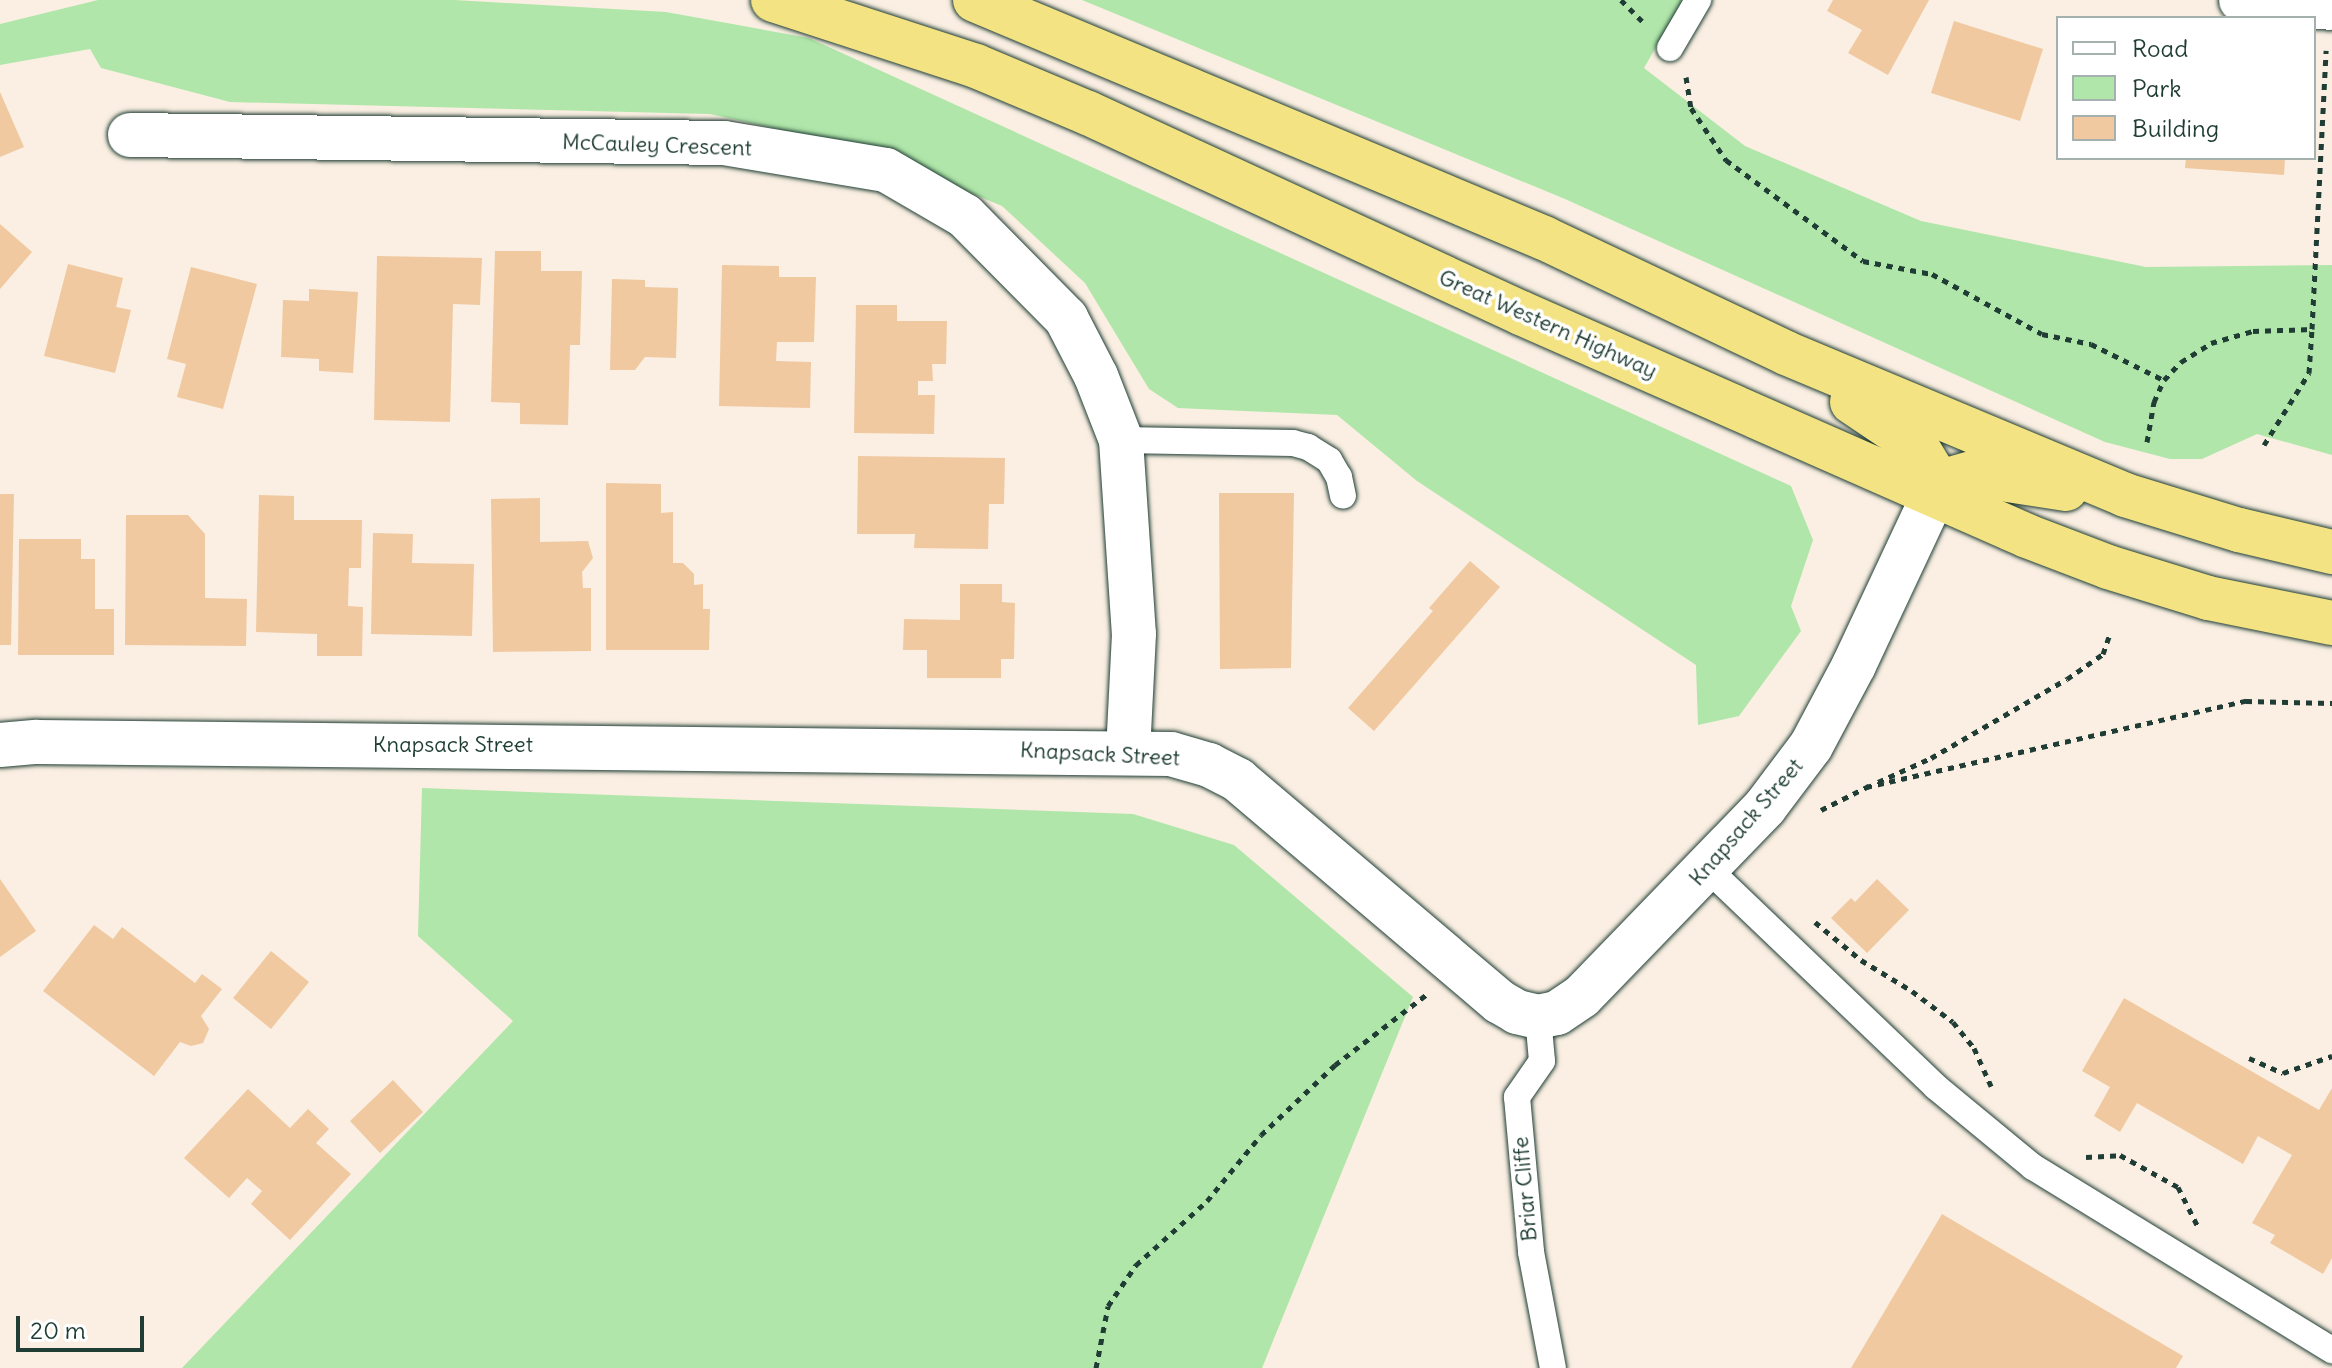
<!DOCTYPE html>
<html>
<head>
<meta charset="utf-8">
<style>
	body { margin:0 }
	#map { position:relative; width:2332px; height:1368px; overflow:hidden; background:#faefe2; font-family:Delius,sans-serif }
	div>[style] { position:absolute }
	.green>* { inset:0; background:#b0e6a9 }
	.building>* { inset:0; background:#f0c9a0 }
	.path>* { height:5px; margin-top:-2.5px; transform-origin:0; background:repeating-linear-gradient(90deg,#1f3d34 0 6px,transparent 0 12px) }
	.roads { filter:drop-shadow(0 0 2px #1f3d34) drop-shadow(0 0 2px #1f3d34) }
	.service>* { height:26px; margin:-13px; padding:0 13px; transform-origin:13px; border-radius:13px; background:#fff }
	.minor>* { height:44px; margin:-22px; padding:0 22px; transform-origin:22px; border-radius:22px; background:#fff }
	.trunk>* { height:44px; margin:-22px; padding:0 22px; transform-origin:22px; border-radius:22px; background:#f4e382 }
	span { translate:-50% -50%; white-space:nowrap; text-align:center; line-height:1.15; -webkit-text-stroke:7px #fff; paint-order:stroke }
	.street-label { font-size:22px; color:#1f3d34 }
	.legend { position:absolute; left:2056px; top:16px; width:260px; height:144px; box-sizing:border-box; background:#fff; border:2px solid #a5b1ae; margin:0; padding:10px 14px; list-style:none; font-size:24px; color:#1f3d34 }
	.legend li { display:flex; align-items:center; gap:16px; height:40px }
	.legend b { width:40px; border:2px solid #a5b1ae }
	.scale { position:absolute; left:16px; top:1316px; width:128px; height:36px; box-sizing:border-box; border:4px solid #1f3d34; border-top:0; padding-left:10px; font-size:24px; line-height:28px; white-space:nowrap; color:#1f3d34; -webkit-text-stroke:6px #fff; paint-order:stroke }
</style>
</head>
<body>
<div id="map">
	<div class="green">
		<i style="clip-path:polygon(98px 0,454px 0,666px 12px,809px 38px,1791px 486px,1813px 540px,1791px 606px,1801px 631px,1739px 716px,1698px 725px,1696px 665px,1417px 481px,1337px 415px,1178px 408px,1149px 389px,1085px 283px,1002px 206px,859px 147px,710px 114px,230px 102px,101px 68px,90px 49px,0 65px,0 24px)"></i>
		<i style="clip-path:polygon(1082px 0,1683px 0,1644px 68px,1745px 146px,1921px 221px,2146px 267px,2332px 265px,2332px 455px,2257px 434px,2202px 459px,2170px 459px,2105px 442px,1565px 199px)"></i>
		<i style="clip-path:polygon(422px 788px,1133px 814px,1234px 845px,1413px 997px,1262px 1368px,182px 1368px,513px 1021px,418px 936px)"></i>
	</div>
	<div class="building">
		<i style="clip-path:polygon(1833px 0,1929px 0,1888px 75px,1848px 53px,1862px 30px,1827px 11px)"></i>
		<i style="clip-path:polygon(1954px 21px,2043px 49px,2020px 121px,1931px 93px)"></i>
		<i style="clip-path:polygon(0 92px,24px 147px,0 157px)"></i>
		<i style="clip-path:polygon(2186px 158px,2285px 158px,2284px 175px,2185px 168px)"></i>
		<i style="clip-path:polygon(0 224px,32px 252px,0 289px)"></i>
		<i style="clip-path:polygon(495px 251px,541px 251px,541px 271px,582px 271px,580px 345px,570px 345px,568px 425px,520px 424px,520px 403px,491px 402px)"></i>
		<i style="clip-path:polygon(377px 256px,482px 258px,480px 305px,453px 304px,450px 422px,374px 420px)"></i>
		<i style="clip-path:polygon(68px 264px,123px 278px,116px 307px,131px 310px,115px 373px,44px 356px)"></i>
		<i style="clip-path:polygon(722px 265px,779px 266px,779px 277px,816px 277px,814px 342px,777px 342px,776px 361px,811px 362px,810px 408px,719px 406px)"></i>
		<i style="clip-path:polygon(191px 267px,257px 284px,223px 409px,177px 397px,186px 364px,167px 359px)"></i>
		<i style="clip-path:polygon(612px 279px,645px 280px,645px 287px,678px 288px,676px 358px,645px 357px,635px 370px,610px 370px)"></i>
		<i style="clip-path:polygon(309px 289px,358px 292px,353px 373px,319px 371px,319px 359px,281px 357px,283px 300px,309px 301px)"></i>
		<i style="clip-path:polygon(856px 305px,897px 305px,897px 321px,947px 321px,946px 364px,932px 364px,933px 381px,918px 381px,918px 395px,935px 395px,934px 434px,854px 433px)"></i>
		<i style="clip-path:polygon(858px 456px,1005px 458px,1004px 504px,989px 504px,988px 549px,914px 548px,915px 534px,857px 534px)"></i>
		<i style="clip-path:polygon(606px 483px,661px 484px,661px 513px,673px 512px,673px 563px,683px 563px,694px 574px,694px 585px,703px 584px,703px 609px,710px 609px,709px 650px,606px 650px)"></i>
		<i style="clip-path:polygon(1219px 493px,1294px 493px,1291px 668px,1220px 669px)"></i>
		<i style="clip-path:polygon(0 494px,14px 494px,11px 645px,0 645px)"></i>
		<i style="clip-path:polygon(259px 495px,294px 496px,294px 520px,362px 520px,361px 568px,349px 568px,348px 606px,363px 607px,362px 656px,317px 656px,317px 634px,256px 632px)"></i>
		<i style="clip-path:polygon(540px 498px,540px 542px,588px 541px,593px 558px,582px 572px,583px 588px,591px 588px,591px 651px,493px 652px,491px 499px)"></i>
		<i style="clip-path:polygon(126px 515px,188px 515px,205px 534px,205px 598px,247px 599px,246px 646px,125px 645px)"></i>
		<i style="clip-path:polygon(373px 533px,413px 534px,412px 563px,474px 564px,472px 636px,371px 634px)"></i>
		<i style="clip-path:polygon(19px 539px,81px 539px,81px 559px,95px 559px,95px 609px,114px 609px,114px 655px,18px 655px)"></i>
		<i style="clip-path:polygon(1470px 561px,1500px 587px,1374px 731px,1348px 708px,1433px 611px,1429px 608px)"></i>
		<i style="clip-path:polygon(960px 584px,1002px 584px,1002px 602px,1015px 603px,1014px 659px,1001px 659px,1001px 678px,927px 678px,927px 650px,903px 650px,904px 619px,960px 620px)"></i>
		<i style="clip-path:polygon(0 879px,36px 931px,0 957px)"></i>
		<i style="clip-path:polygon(1877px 879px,1909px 910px,1867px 953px,1831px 918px,1851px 898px,1855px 902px)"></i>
		<i style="clip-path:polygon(94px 925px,113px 939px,122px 927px,195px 983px,202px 974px,222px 989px,201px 1016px,209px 1029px,203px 1043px,191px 1046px,180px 1042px,154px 1076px,43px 991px)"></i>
		<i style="clip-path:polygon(271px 951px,309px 982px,271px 1029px,233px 998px)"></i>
		<i style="clip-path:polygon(2124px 998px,2319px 1110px,2332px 1088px,2332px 1258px,2323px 1274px,2270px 1243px,2275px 1235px,2252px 1223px,2292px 1155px,2258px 1136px,2243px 1164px,2137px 1103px,2120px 1132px,2094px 1116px,2110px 1087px,2082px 1071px)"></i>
		<i style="clip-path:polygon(393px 1080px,423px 1112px,380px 1153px,350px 1121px)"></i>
		<i style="clip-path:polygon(248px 1089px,290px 1128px,308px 1109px,329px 1129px,316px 1143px,351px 1174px,290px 1240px,251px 1204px,262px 1191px,247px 1178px,229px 1198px,184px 1158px)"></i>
		<i style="clip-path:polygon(1942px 1214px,2183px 1356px,2176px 1368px,1851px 1368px)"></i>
	</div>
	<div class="path">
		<i style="left:1621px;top:0;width:34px;rotate:45deg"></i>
		<i style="left:1686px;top:77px;width:31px;rotate:81deg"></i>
		<i style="left:1691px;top:108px;width:63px;rotate:56.1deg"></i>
		<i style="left:1726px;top:160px;width:170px;rotate:36.4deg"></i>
		<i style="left:1863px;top:261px;width:70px;rotate:10.7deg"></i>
		<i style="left:1932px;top:274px;width:125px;rotate:28.6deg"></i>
		<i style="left:2042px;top:334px;width:50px;rotate:11.5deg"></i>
		<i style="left:2091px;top:344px;width:81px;rotate:26.3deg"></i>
		<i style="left:2147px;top:442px;width:41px;rotate:-80.1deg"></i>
		<i style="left:2154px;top:402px;width:24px;rotate:-66deg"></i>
		<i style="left:2164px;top:380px;width:25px;rotate:-47deg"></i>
		<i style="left:2181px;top:362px;width:36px;rotate:-32deg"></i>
		<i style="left:2211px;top:343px;width:44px;rotate:-15.9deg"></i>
		<i style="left:2253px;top:331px;width:59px;rotate:-1.9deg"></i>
		<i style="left:2312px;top:329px;width:279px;rotate:-87.1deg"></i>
		<i style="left:2264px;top:445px;width:85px;rotate:-58deg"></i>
		<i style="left:2309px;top:373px;width:44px;rotate:-86.1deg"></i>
		<i style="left:1878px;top:782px;width:58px;rotate:-24.4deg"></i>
		<i style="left:1931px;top:758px;width:157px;rotate:-30.2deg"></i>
		<i style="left:2067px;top:679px;width:44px;rotate:-34.8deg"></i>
		<i style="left:2103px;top:654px;width:21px;rotate:-71deg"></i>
		<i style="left:1866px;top:787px;width:390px;rotate:-12.8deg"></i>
		<i style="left:2246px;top:701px;width:86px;rotate:1.3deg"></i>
		<i style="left:1821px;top:810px;width:54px;rotate:-26.6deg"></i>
		<i style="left:1815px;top:922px;width:60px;rotate:39.6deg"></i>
		<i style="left:1861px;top:960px;width:60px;rotate:31.3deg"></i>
		<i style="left:1912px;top:991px;width:51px;rotate:37.1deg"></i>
		<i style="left:1953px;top:1022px;width:33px;rotate:51deg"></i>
		<i style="left:1974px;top:1048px;width:42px;rotate:65.9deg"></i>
		<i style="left:2249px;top:1058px;width:37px;rotate:24deg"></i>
		<i style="left:2283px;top:1073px;width:52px;rotate:-19.1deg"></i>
		<i style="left:2086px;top:1157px;width:34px;rotate:-3deg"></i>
		<i style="left:2120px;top:1155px;width:66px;rotate:28.9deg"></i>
		<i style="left:2178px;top:1187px;width:45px;rotate:63.4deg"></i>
		<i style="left:1096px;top:1368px;width:63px;rotate:-79deg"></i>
		<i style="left:1108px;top:1306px;width:50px;rotate:-55.7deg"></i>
		<i style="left:1136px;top:1265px;width:96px;rotate:-42deg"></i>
		<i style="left:1207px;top:1201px;width:85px;rotate:-50.7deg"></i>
		<i style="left:1261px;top:1135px;width:102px;rotate:-43.4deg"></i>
		<i style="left:1335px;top:1065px;width:115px;rotate:-37.6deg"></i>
	</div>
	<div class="roads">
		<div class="service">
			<i style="left:1670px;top:48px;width:56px;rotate:-59.7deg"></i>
			<i style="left:1121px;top:440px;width:172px;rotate:1deg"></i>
			<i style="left:1293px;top:443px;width:16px;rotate:15deg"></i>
			<i style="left:1308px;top:447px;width:25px;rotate:32deg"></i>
			<i style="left:1329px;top:460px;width:20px;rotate:60deg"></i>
			<i style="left:1339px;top:477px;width:19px;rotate:78deg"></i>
			<i style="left:1708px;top:869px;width:315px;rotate:43.7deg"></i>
			<i style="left:1936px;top:1087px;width:126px;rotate:39.5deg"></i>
			<i style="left:2033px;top:1167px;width:351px;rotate:31.5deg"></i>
			<i style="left:1538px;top:1017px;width:44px;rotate:84.8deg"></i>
			<i style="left:1542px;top:1061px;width:44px;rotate:124.8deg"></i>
			<i style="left:1517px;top:1097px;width:156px;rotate:84.8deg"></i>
			<i style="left:1531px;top:1252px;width:118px;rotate:79.3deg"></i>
		</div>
		<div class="minor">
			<i style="left:2241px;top:0;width:91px;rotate:5deg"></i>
			<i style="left:130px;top:135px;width:594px;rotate:0.77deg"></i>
			<i style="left:724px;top:143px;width:164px;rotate:9.5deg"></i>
			<i style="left:886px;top:170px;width:91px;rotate:30.2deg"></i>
			<i style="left:965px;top:216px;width:144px;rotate:45.3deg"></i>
			<i style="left:1066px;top:318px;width:65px;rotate:62.7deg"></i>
			<i style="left:1096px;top:376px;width:69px;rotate:68.7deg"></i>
			<i style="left:1121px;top:440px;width:194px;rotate:86.2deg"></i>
			<i style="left:1134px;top:634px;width:117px;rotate:92.9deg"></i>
			<i style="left:0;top:745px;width:37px;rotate:-5deg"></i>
			<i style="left:37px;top:742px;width:1134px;rotate:0.61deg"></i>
			<i style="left:1171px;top:754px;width:40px;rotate:16deg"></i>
			<i style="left:1209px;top:765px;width:33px;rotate:27deg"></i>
			<i style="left:1238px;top:780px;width:343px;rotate:40.3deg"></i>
			<i style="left:1500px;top:1002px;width:20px;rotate:30deg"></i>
			<i style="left:1517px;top:1012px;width:22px;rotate:13deg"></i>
			<i style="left:1538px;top:1017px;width:19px;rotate:-12deg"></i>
			<i style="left:1557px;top:1013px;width:30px;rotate:-34deg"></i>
			<i style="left:1582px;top:996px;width:263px;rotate:-45.9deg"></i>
			<i style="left:1765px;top:807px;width:76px;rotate:-53deg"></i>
			<i style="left:1811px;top:746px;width:92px;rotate:-62deg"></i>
			<i style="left:1854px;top:665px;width:189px;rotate:-64.9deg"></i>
		</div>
		<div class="trunk">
			<i style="left:773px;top:0;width:213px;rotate:18deg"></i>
			<i style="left:976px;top:66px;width:121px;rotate:22.8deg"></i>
			<i style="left:1088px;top:113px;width:477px;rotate:24.8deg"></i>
			<i style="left:1521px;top:313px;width:553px;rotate:23.78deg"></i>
			<i style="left:2027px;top:536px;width:87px;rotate:20.9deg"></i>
			<i style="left:2108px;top:567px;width:105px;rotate:17.2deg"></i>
			<i style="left:2208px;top:598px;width:126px;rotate:11.4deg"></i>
			<i style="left:975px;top:0;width:617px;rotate:22.7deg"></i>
			<i style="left:1544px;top:238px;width:268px;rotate:25.4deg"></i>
			<i style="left:1786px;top:353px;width:368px;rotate:22.7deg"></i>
			<i style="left:2125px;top:495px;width:119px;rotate:17.1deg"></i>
			<i style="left:2239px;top:530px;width:96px;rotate:13.3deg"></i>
			<i style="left:1852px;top:402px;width:77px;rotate:33.9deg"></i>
			<i style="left:1916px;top:445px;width:29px;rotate:59deg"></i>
			<i style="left:1931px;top:470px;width:24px;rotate:83deg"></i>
			<i style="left:1934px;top:494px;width:23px;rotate:-41deg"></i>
			<i style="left:1951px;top:479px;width:19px;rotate:-16deg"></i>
			<i style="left:1969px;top:474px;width:98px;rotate:8.8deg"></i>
		</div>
	</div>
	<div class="street-label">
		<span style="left:657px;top:145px;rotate:2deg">McCauley Crescent</span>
		<span style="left:1548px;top:324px;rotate:24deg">Great Western Highway</span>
		<span style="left:453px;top:745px">Knapsack Street</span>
		<span style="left:1100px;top:754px;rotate:3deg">Knapsack Street</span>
		<span style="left:1746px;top:822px;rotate:-49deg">Knapsack Street</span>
		<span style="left:1525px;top:1189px;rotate:-95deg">Briar Cliffe</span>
	</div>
	<ul class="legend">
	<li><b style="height:10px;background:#fff"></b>Road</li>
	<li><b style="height:22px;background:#b0e6a9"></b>Park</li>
	<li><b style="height:22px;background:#f0c9a0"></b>Building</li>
	</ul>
	<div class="scale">20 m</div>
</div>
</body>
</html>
